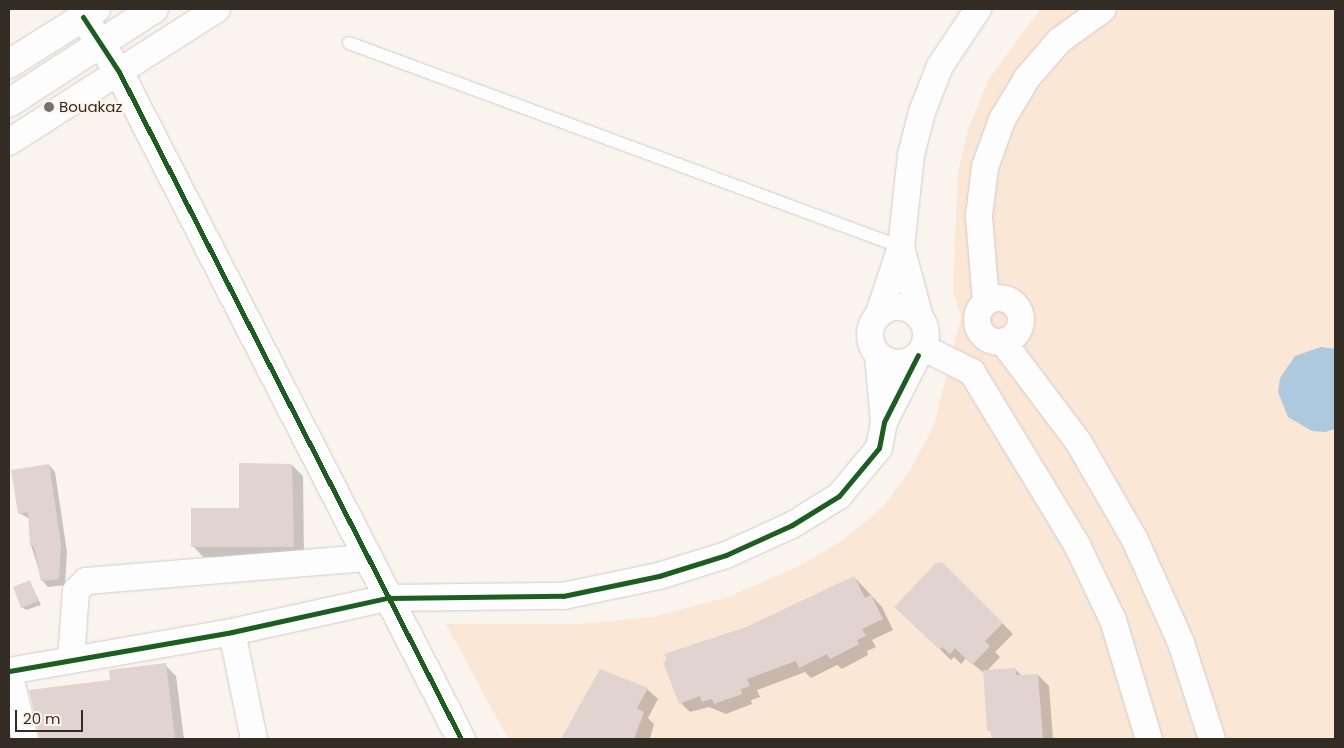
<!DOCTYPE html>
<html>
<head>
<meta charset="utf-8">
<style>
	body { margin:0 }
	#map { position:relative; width:1344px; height:748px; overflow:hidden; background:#faf4ef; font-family:Poppins,sans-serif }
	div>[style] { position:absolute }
	.green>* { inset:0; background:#fae7d6 }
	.water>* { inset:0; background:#aec8de }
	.shadow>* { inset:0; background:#0003 }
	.building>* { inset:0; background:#e1d4d0 }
	.roads { filter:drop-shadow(0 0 1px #d2ccc6) drop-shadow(0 0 1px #d2ccc6) }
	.service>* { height:12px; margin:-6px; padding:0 6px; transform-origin:6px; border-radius:6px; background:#fefdfd }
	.minor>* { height:26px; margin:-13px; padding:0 13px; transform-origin:13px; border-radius:13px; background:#fefdfd }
	.minor>.ring { margin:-13px; padding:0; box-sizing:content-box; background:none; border:26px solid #fefdfd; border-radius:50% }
	.tertiary>* { height:28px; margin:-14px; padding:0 14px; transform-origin:14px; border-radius:14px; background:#fefdfd }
	.secondary>* { height:28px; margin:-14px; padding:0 14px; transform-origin:14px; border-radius:14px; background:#fefdfd }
	.cycleway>* { height:5px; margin:-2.5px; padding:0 2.5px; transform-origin:2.5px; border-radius:2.5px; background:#1b5e20 }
	.dots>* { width:14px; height:14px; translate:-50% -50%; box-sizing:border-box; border:2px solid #fff4ea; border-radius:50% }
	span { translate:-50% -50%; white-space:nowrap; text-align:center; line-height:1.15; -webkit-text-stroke:4px #fff4ea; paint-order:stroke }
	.poi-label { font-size:15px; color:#322c25 }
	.left { translate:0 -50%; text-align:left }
	.frame { position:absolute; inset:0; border:10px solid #322c25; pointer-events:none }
	.scale { position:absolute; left:15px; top:710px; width:68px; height:22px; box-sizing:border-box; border:2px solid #322c25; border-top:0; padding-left:6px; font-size:15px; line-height:18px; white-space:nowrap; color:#322c25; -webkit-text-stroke:4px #fff4ea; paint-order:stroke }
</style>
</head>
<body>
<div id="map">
	<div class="green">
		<i style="clip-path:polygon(1040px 9px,1335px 9px,1335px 739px,508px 739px,446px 624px,576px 624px,652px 617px,728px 597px,797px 567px,843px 540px,883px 507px,912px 467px,934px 425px,961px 317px,953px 291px,958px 172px,969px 126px,989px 79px)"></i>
	</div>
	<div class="water">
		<i style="clip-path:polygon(1321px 347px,1335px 349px,1335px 429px,1325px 432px,1312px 431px,1288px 417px,1278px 392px,1280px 378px,1295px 356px)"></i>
	</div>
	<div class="shadow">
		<i style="clip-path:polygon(49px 465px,55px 472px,67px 552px,65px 585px,48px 587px,42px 580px,31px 545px,30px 519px,19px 513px)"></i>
		<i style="clip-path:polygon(292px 465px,303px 476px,304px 558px,203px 557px,193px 546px)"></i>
		<i style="clip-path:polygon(942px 563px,1013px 634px,995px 652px,1000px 657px,987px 671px,1015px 669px,1022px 676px,1038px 675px,1049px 686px,1053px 739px,992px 739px,985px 674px,966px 658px,961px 664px,954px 657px,951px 660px,906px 617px)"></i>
		<i style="clip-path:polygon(854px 577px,882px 607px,893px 630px,872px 640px,876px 647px,867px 651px,868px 655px,842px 669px,837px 665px,811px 678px,805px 672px,757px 690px,760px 697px,751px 700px,752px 704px,726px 714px,709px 707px,690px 712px,679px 701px,747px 628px)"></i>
		<i style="clip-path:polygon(30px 582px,41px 605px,26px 610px,22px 607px)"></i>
		<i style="clip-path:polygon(165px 665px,176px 676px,184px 739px,40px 739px,111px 681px)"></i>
		<i style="clip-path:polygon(600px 671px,647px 689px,658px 699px,648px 718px,654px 724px,650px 739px,562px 739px)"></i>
	</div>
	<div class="building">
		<i style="clip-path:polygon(239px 463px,292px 464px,294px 547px,191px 547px,191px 508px,239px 508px)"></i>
		<i style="clip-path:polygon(49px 464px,61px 544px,59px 579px,41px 581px,34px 546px,30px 546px,28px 512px,18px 514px,11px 470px)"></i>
		<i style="clip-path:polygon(942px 562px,1003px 623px,985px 641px,990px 646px,972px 665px,955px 648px,950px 654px,942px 647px,940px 650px,894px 607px,935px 564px)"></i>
		<i style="clip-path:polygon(854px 576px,865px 598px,871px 595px,883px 619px,862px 629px,866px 636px,857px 640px,859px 644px,830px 659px,827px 654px,799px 668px,796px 661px,747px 679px,750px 686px,741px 689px,742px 694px,714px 704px,712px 699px,702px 702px,700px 696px,679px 704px,663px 662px,667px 660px,664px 654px,746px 627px)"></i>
		<i style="clip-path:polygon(30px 580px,38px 601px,21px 608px,13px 587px)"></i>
		<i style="clip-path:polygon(166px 663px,175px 739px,40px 739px,29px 690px,110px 680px,109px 670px)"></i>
		<i style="clip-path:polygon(1016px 668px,1016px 675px,1038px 674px,1043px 739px,992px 739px,991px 731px,987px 731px,983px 670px)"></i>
		<i style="clip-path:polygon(600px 669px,648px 688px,637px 708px,644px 712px,634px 739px,561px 739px)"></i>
	</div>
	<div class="roads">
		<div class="service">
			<i style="left:349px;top:43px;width:588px;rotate:20.28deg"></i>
		</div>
		<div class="minor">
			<i style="left:9px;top:142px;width:247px;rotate:-32.6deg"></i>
			<i style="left:901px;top:247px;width:73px;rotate:75deg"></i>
			<i class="ring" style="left:977px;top:298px;width:18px;height:18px"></i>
			<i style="left:986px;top:302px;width:86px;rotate:-94.7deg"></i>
			<i style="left:979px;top:216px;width:49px;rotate:-83deg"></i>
			<i style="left:985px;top:167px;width:50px;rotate:-70.1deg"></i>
			<i style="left:1002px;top:120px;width:49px;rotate:-59.2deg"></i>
			<i style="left:1027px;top:78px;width:49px;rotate:-49.1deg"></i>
			<i style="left:1059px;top:41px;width:54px;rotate:-36deg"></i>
			<i class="ring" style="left:870px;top:307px;width:30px;height:30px"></i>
			<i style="left:878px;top:316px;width:73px;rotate:-71.6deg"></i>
			<i style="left:901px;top:247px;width:93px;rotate:-83.8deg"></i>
			<i style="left:911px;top:155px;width:44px;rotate:-75.7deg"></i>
			<i style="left:922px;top:112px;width:49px;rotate:-68.6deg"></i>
			<i style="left:940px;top:66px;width:69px;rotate:-56.3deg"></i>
			<i style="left:1003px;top:342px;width:126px;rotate:53deg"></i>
			<i style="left:1079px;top:443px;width:112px;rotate:60deg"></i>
			<i style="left:1135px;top:540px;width:113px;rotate:65.9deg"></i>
			<i style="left:1181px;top:643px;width:101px;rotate:72.1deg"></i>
			<i style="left:924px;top:348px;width:54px;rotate:26.6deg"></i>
			<i style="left:972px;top:372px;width:202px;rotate:58.7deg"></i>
			<i style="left:1077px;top:545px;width:83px;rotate:64.4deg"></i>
			<i style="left:1113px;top:620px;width:124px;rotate:73.2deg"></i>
			<i style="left:878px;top:355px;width:67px;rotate:84.9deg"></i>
			<i style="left:232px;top:632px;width:109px;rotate:78.4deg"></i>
			<i style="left:71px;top:659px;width:68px;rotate:-85.8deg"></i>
			<i style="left:76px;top:591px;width:14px;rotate:-45deg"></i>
			<i style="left:86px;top:581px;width:281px;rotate:-4.7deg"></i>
			<i style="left:9px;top:671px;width:226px;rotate:-9.9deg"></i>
			<i style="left:232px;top:632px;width:159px;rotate:-12.4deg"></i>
			<i style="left:387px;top:598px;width:176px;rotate:-0.7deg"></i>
			<i style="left:563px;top:596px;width:98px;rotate:-11.8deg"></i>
			<i style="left:659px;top:576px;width:70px;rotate:-17.4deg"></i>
			<i style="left:726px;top:555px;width:72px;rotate:-24.4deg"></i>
			<i style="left:792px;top:525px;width:55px;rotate:-31.7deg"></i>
			<i style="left:839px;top:496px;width:62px;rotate:-50.2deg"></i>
			<i style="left:879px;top:448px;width:26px;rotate:-79deg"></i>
			<i style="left:884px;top:422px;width:75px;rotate:-63.1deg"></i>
			<i style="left:9px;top:672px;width:69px;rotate:76.6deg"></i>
		</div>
		<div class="tertiary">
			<i style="left:83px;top:17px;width:66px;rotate:56.8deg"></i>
			<i style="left:119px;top:72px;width:750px;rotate:62.85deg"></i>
		</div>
		<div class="secondary">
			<i style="left:9px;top:64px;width:103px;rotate:-32.3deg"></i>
			<i style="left:9px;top:103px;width:173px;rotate:-33deg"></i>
		</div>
	</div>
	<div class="cycleway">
		<i style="left:83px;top:17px;width:66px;rotate:56.8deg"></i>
		<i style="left:119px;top:72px;width:750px;rotate:62.85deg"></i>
		<i style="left:9px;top:671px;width:226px;rotate:-9.9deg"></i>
		<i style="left:232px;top:632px;width:159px;rotate:-12.4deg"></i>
		<i style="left:387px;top:598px;width:176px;rotate:-0.7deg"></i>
		<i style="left:563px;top:596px;width:98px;rotate:-11.8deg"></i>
		<i style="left:659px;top:576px;width:70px;rotate:-17.4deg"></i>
		<i style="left:726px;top:555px;width:72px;rotate:-24.4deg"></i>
		<i style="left:792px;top:525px;width:55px;rotate:-31.7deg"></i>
		<i style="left:839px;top:496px;width:62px;rotate:-50.2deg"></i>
		<i style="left:879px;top:448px;width:26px;rotate:-79deg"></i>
		<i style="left:884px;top:422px;width:75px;rotate:-63.1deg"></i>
	</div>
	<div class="dots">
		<i style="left:49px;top:107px;background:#78726c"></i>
	</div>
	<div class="poi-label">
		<span class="left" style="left:59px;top:107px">Bouakaz</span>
	</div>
	<div class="frame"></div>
	<div class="scale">20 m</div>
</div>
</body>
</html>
